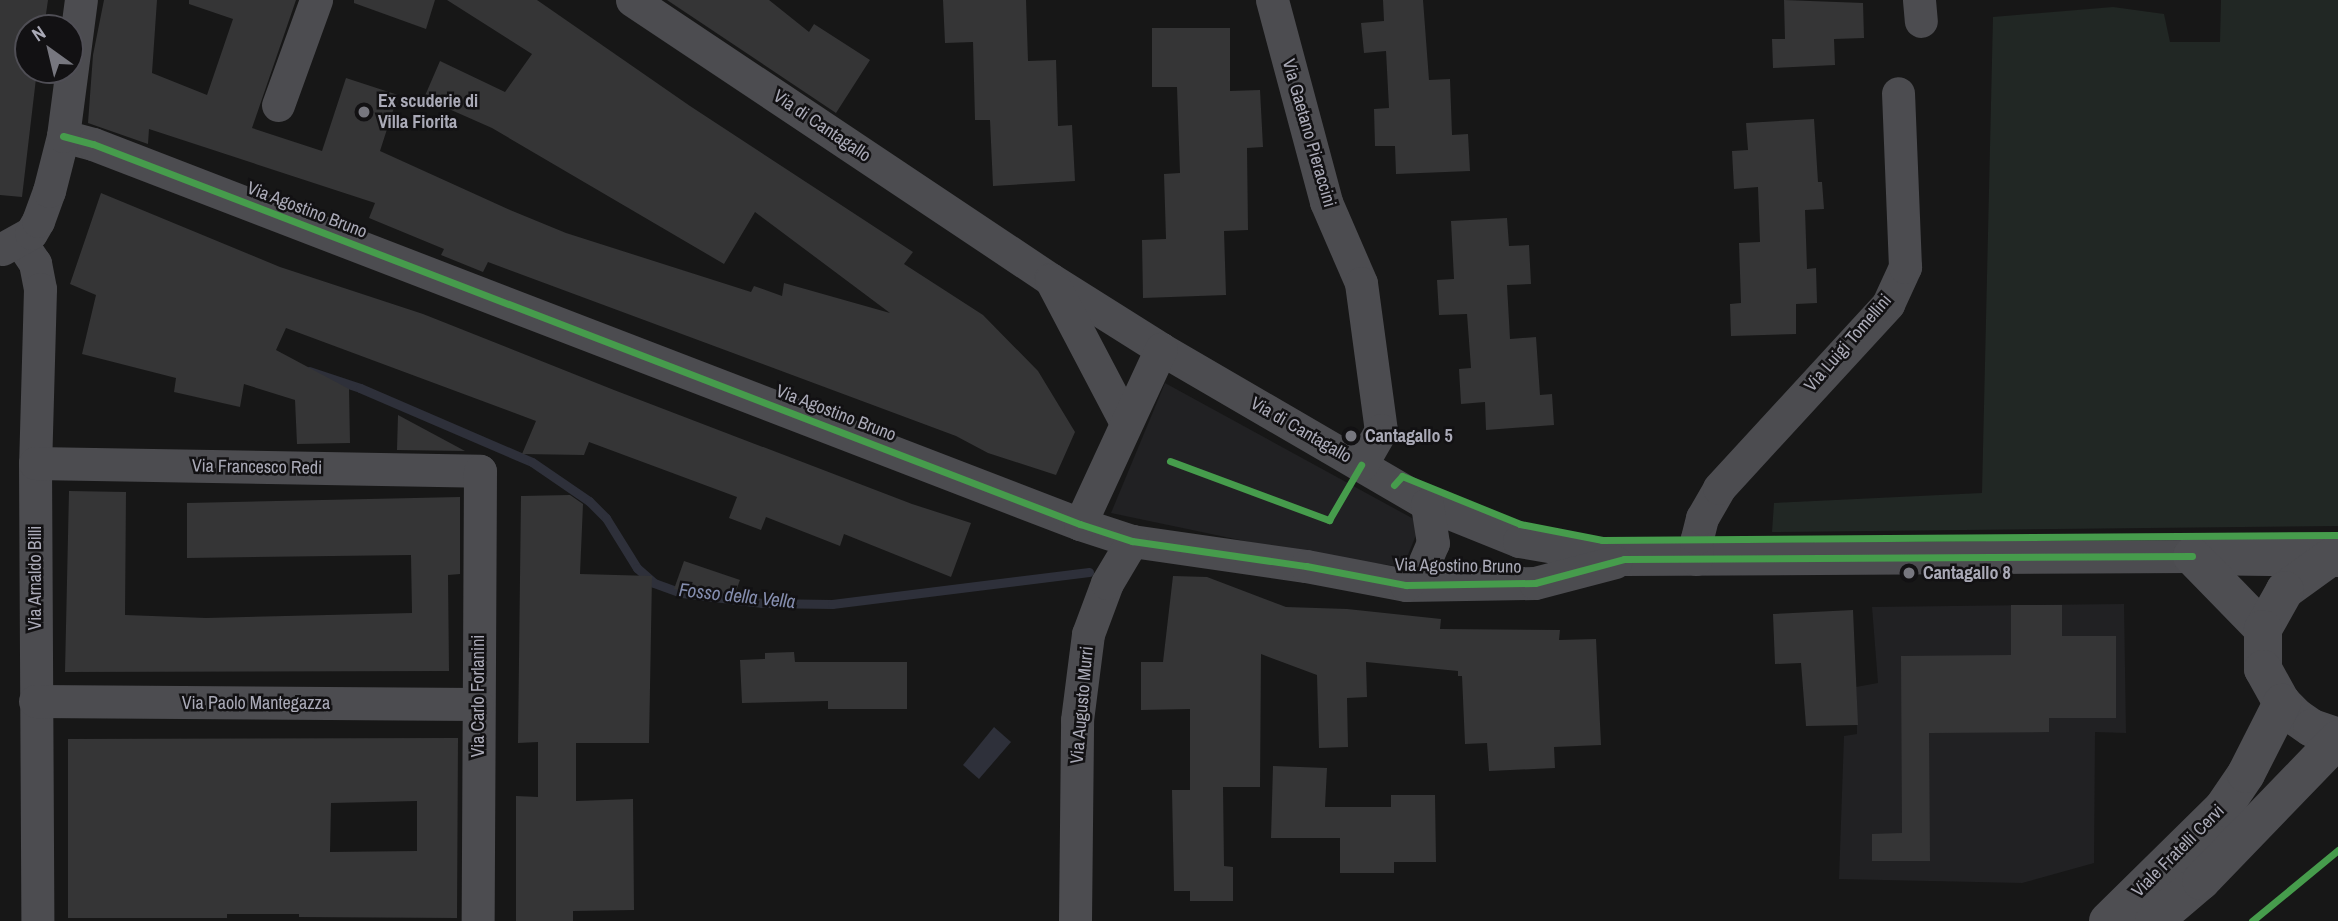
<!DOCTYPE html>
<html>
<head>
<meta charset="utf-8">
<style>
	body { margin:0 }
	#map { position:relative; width:2338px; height:921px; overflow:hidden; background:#171717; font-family:"Archivo Narrow",sans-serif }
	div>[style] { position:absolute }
	.built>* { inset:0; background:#212123 }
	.green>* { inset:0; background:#212724 }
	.water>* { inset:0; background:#2e303a }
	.stream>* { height:9px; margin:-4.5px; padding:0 4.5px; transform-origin:4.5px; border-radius:4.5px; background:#2e303a }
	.building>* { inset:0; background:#353536 }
	.minor>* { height:33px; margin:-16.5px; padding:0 16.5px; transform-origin:16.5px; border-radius:16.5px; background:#4c4c50 }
	.major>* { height:38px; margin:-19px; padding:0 19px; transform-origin:19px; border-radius:19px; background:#4e4e52 }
	.cycleway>* { height:7px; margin:-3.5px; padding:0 3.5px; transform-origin:3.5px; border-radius:3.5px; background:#469c4c }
	.dots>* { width:19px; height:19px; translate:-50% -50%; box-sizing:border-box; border:4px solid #121113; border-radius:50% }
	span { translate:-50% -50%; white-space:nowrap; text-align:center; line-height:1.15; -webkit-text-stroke:5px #121113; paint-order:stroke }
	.poi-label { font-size:18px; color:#aaaab7; font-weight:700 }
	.left { translate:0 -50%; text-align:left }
	.street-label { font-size:18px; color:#aaaab7 }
	.water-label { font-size:19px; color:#848dae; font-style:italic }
	.north { position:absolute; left:14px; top:14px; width:70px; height:70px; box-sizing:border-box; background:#121113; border:2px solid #4f4e55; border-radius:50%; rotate:326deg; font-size:19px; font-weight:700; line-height:28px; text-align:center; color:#aaaab7 }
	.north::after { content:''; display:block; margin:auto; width:24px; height:32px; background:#77777f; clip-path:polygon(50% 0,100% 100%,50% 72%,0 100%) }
</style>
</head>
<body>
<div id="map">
	<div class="built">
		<i style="clip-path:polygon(1165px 383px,1421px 523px,1403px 567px,1307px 554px,1111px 513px)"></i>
		<i style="clip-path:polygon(2124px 604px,2126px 733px,2095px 732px,2094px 863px,2022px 883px,1839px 879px,1844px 736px,1857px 734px,1856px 687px,1878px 683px,1872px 607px)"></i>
	</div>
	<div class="green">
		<i style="clip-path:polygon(2221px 0,2338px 0,2338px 526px,1772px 532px,1774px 503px,1982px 493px,1993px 17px,2113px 7px,2164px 14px,2170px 42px,2220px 42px)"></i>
	</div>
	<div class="water">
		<i style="clip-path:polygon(994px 727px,1011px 742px,979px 779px,963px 765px)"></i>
	</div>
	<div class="stream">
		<i style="left:309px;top:371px;width:54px;rotate:18.4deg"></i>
		<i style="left:360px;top:388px;width:187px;rotate:23.3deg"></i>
		<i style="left:532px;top:462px;width:69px;rotate:34.4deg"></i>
		<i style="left:589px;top:501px;width:24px;rotate:45deg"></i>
		<i style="left:606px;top:518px;width:59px;rotate:58.2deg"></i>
		<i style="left:637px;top:568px;width:23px;rotate:41deg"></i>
		<i style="left:654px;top:583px;width:30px;rotate:20deg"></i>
		<i style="left:682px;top:593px;width:81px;rotate:7.1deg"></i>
		<i style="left:762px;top:603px;width:70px;rotate:0.8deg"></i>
		<i style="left:832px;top:604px;width:259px;rotate:-7.1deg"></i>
	</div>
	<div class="building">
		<i style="clip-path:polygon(0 0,48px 0,44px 28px,28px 28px,28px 70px,37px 70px,22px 197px,0 195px)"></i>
		<i style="clip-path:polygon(104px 0,157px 0,152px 73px,207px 95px,233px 19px,189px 4px,189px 0,296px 0,252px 128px,322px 151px,346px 78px,398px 95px,380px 151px,510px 210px,566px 233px,751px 292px,754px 286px,782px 296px,784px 283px,890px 313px,755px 212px,724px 264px,492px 128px,424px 98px,440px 61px,505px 92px,532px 54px,447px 0,537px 0,690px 106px,913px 252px,904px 264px,983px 315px,1038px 371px,1075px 432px,1056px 475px,988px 453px,956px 436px,488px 262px,483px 272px,441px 255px,444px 249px,369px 218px,375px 203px,149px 129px,148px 144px,88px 123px,93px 55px)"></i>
		<i style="clip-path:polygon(354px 0,435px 0,426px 29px,354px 3px)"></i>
		<i style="clip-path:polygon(667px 0,769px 0,809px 32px,814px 24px,870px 60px,836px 113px)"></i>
		<i style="clip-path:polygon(943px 0,1026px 0,1028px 61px,1056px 60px,1058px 126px,1072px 125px,1075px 181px,993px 186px,990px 120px,975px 120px,973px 42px,945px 43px)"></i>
		<i style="clip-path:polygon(1383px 0,1423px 0,1429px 80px,1450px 79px,1452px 135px,1468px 134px,1470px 171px,1396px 174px,1395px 146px,1375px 146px,1374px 109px,1389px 108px,1386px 51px,1364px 53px,1361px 23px,1384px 21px)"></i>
		<i style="clip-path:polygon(1784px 0,1863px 3px,1864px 38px,1834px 39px,1835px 65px,1773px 68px,1772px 39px,1785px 39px)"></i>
		<i style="clip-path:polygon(1152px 28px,1230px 28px,1230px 91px,1260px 90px,1263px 147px,1247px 148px,1248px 230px,1224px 231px,1226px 295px,1143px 298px,1142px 240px,1166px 239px,1164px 174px,1180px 173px,1177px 87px,1152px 87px)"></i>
		<i style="clip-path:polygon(1814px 119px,1818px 182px,1822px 182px,1824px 209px,1805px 210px,1807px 269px,1816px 268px,1817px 303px,1796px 304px,1796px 334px,1731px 336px,1730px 304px,1741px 303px,1739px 243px,1760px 242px,1758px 187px,1734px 189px,1732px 151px,1748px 150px,1746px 123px)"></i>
		<i style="clip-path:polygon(101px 193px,280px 267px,423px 314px,614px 390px,912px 504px,971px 523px,951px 577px,844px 534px,840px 546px,766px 517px,761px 530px,729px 518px,737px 497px,589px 442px,584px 455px,522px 454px,536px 421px,286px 328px,276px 350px,349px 389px,350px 443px,297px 444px,295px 400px,244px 384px,240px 407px,174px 392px,176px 378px,82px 354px,96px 295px,70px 284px)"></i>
		<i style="clip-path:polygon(1507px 218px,1509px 246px,1529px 245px,1531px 284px,1507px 285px,1510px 339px,1536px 337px,1540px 395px,1552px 394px,1554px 425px,1486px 430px,1485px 402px,1461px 404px,1459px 369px,1471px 368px,1467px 314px,1439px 315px,1437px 280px,1454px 279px,1451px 221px)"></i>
		<i style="clip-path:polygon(398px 415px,465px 451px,397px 450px)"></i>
		<i style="clip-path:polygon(69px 491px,126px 492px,125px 615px,206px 618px,412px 613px,411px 555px,187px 558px,187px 503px,460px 497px,460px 574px,448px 575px,449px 671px,65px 672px)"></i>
		<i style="clip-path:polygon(570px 495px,583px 504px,580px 574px,652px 576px,649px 743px,576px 743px,576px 801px,633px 799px,634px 910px,573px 911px,573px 921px,516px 921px,516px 796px,538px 797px,538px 742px,518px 743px,521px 496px)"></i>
		<i style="clip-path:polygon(684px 561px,740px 580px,733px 599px,674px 589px)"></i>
		<i style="clip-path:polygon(1173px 576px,1207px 577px,1286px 607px,1347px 609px,1441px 619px,1440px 629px,1560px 630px,1559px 640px,1596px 639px,1601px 745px,1554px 747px,1555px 768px,1489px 771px,1487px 743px,1465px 744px,1462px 676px,1458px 676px,1458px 671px,1366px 662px,1367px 697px,1347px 698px,1348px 747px,1319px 748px,1317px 675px,1261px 654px,1260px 787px,1223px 787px,1224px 866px,1233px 867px,1233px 901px,1190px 901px,1190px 891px,1174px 891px,1172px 790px,1190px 790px,1190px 709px,1141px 710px,1141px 662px,1163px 662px)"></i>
		<i style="clip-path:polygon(2011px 605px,2062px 605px,2062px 636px,2116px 636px,2116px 718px,2049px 718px,2049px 732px,1929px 733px,1930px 861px,1872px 861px,1872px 834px,1902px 833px,1901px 656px,2011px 655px)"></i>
		<i style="clip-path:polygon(1853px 610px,1858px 725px,1806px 726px,1801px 663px,1775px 664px,1773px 614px)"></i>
		<i style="clip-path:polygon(794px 652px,795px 662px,907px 662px,907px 709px,828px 709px,828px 701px,742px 703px,740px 660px,765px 659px,765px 653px)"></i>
		<i style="clip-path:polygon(evenodd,458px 738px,457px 918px,299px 917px,299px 914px,227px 914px,227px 918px,68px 918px,68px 739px,458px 738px,417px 801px,417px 851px,330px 852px,331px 803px,417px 801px)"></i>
		<i style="clip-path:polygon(1273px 766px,1327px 768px,1325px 807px,1391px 807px,1391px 795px,1435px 795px,1436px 862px,1394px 862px,1394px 873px,1340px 873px,1340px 838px,1271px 838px)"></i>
	</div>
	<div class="minor">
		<i style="left:632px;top:0;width:503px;rotate:33.72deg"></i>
		<i style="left:1050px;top:279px;width:131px;rotate:32.2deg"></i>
		<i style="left:1161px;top:349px;width:308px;rotate:30.2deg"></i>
		<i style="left:1427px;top:504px;width:99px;rotate:21.9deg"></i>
		<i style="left:1519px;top:541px;width:107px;rotate:9.7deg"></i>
		<i style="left:1624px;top:559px;width:568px;rotate:-0.3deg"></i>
		<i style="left:1272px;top:0;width:209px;rotate:75deg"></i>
		<i style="left:1326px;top:202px;width:88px;rotate:66.6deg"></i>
		<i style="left:1361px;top:283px;width:148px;rotate:82.3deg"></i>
		<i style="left:1381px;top:430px;width:40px;rotate:119.7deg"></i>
		<i style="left:1919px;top:0;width:21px;rotate:85deg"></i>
		<i style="left:278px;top:105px;width:112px;rotate:-70.1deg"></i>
		<i style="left:63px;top:136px;width:31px;rotate:15deg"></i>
		<i style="left:93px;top:144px;width:1058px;rotate:21.06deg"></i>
		<i style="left:1080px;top:524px;width:55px;rotate:18.1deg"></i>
		<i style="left:1132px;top:541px;width:176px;rotate:8.2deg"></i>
		<i style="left:1306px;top:566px;width:102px;rotate:10.8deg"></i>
		<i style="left:1406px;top:585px;width:129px;rotate:-0.9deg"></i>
		<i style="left:1535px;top:583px;width:83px;rotate:-14.7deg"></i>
		<i style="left:20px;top:241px;width:27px;rotate:56deg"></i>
		<i style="left:35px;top:263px;width:26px;rotate:79deg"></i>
		<i style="left:40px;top:289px;width:174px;rotate:91.6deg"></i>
		<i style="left:35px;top:463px;width:458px;rotate:89.7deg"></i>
		<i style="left:2px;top:249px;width:33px;rotate:-29deg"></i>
		<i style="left:31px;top:233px;width:14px;rotate:-60deg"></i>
		<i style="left:38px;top:221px;width:32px;rotate:-70deg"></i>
		<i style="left:49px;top:191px;width:57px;rotate:-75.7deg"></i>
		<i style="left:63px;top:136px;width:137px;rotate:-82.5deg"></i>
		<i style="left:1051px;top:280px;width:159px;rotate:62.3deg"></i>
		<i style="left:35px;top:463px;width:445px;rotate:1deg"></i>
		<i style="left:480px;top:471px;width:450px;rotate:90.3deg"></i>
		<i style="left:1080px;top:524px;width:193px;rotate:-65.2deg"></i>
		<i style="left:1696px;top:559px;width:21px;rotate:-87deg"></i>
		<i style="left:1697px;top:538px;width:21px;rotate:-76deg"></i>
		<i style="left:1702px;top:518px;width:34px;rotate:-60deg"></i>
		<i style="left:1719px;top:488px;width:250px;rotate:-47.4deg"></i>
		<i style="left:1888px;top:304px;width:41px;rotate:-65.3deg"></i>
		<i style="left:1905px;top:267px;width:174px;rotate:-92.3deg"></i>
		<i style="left:1406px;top:585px;width:25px;rotate:-48deg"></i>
		<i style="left:1423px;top:566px;width:25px;rotate:-67deg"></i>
		<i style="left:1433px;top:543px;width:39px;rotate:-99deg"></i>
		<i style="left:35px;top:701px;width:442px;rotate:0.4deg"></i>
		<i style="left:1075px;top:921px;width:201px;rotate:-89.4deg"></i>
		<i style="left:1077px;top:720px;width:87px;rotate:-82.7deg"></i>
		<i style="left:1088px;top:634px;width:54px;rotate:-69.6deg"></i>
		<i style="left:1107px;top:583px;width:49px;rotate:-59.2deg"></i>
	</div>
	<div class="major">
		<i style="left:2192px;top:556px;width:145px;rotate:0.8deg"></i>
		<i style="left:2192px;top:556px;width:102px;rotate:45.8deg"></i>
		<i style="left:2331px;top:557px;width:57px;rotate:144.3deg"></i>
		<i style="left:2285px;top:590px;width:45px;rotate:119.4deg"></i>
		<i style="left:2263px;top:629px;width:40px;rotate:90deg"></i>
		<i style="left:2263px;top:669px;width:39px;rotate:61deg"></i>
		<i style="left:2282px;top:703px;width:20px;rotate:45deg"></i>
		<i style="left:2296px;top:717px;width:19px;rotate:35deg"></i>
		<i style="left:2312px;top:728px;width:28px;rotate:19deg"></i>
		<i style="left:2108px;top:921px;width:161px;rotate:-44.5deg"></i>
		<i style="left:2223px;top:808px;width:41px;rotate:-55.9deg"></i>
		<i style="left:2246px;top:774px;width:80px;rotate:-63.1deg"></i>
		<i style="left:2154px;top:921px;width:62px;rotate:-40.4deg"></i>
		<i style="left:2201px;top:881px;width:197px;rotate:-46deg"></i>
	</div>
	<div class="cycleway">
		<i style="left:63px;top:136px;width:31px;rotate:15deg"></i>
		<i style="left:93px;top:144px;width:1058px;rotate:21.06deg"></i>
		<i style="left:1080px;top:524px;width:55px;rotate:18.1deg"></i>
		<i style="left:1132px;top:541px;width:176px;rotate:8.2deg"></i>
		<i style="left:1306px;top:566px;width:102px;rotate:10.8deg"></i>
		<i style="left:1406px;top:585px;width:129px;rotate:-0.9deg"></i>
		<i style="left:1535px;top:583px;width:92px;rotate:-15.1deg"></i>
		<i style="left:1624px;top:559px;width:568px;rotate:-0.3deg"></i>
		<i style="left:1170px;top:461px;width:170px;rotate:20.4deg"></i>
		<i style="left:1329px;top:520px;width:64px;rotate:-59.8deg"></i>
		<i style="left:1394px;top:485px;width:12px;rotate:-48deg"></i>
		<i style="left:1402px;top:476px;width:127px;rotate:22.1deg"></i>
		<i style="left:1520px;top:524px;width:84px;rotate:11deg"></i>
		<i style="left:1602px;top:540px;width:736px;rotate:-0.39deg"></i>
		<i style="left:2252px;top:921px;width:112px;rotate:-39.5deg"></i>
	</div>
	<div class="dots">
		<i style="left:364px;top:112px;background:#77777f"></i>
		<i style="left:1351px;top:436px;background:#77777f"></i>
		<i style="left:1909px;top:573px;background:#77777f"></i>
	</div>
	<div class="poi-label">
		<span class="left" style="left:378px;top:112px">Ex scuderie di<br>Villa Fiorita</span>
		<span class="left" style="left:1365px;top:436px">Cantagallo 5</span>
		<span class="left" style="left:1923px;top:573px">Cantagallo 8</span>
	</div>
	<div class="street-label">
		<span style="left:822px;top:126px;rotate:34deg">Via di Cantagallo</span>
		<span style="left:1309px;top:133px;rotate:74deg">Via Gaetano Pieraccini</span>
		<span style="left:307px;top:210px;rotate:21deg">Via Agostino Bruno</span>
		<span style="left:1848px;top:343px;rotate:-49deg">Via Luigi Tomellini</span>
		<span style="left:836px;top:413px;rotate:21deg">Via Agostino Bruno</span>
		<span style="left:1301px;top:430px;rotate:30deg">Via di Cantagallo</span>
		<span style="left:257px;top:467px;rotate:1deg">Via Francesco Redi</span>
		<span style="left:1458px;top:566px;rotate:1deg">Via Agostino Bruno</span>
		<span style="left:35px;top:578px;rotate:-90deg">Via Arnaldo Billi</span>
		<span style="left:478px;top:696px;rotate:-90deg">Via Carlo Forlanini</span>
		<span style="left:256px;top:703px">Via Paolo Mantegazza</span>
		<span style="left:1082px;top:705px;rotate:-85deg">Via Augusto Murri</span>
		<span style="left:2178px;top:851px;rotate:-45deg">Viale Fratelli Cervi</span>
	</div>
	<div class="water-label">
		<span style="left:737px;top:596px;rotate:6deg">Fosso della Vella</span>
	</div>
	<div class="north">N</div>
</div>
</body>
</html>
